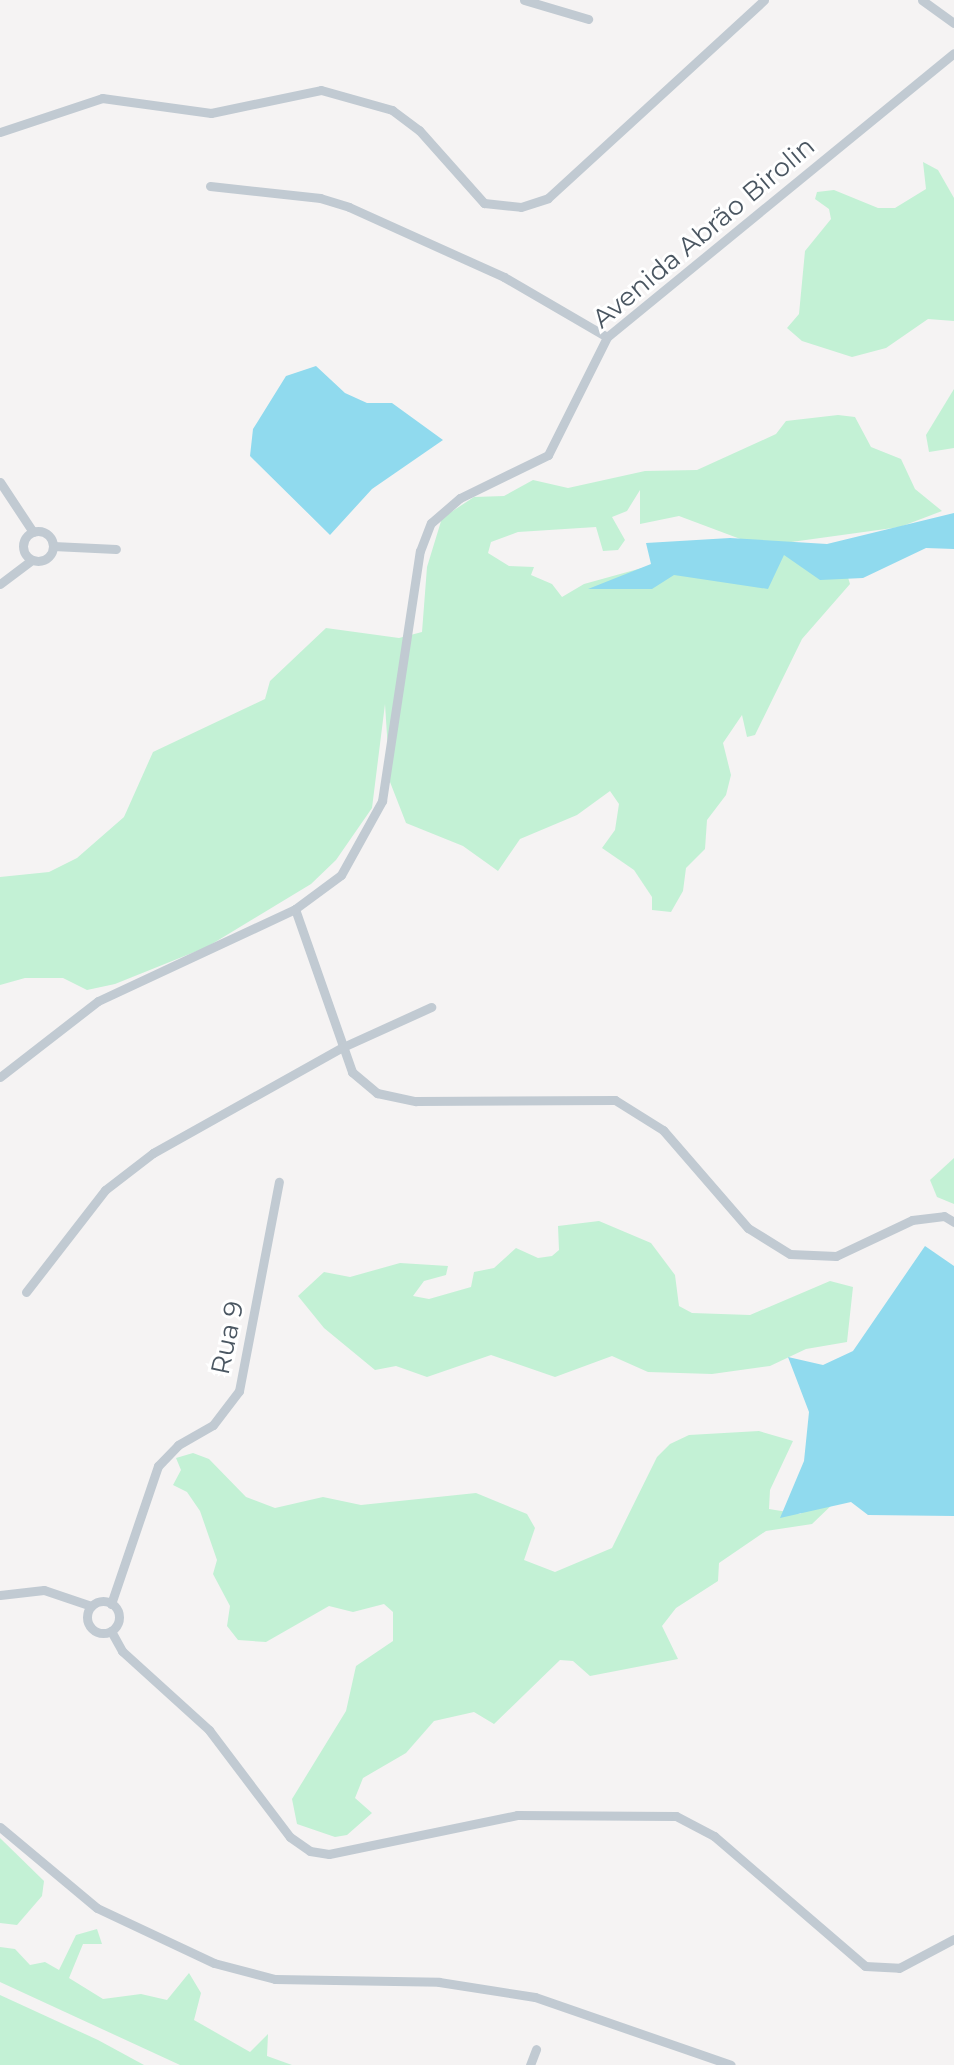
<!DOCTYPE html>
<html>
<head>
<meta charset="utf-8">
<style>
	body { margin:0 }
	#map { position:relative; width:954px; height:2065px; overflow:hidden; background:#f5f3f3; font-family:Montserrat,sans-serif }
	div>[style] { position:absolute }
	.green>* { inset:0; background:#c3f1d5 }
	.water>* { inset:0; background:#90daee }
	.minor>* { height:9px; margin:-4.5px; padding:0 4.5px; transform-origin:4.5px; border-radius:4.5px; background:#c1cad2 }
	.minor>.ring { margin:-4.5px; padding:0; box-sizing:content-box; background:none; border:9px solid #c1cad2; border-radius:50% }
	span { translate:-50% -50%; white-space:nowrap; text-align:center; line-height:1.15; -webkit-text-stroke:6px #fff; paint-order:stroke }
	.street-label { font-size:26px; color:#4a5661 }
</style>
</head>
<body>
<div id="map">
	<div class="green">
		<i style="clip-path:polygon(923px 162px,938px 170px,954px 198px,954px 321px,928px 319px,886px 348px,852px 357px,802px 341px,787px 328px,799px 314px,805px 251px,831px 219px,829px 209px,815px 199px,817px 192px,834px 190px,878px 208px,895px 208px,926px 189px)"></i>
		<i style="clip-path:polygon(954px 389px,954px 448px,929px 452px,926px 435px)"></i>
		<i style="clip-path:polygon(evenodd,838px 415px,855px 417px,871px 447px,901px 459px,915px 489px,942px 511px,900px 527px,784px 543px,847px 574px,850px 584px,802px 639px,755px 735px,747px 737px,742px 715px,723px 743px,731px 775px,726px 795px,707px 820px,705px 849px,686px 868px,683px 891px,671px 912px,652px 910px,652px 897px,634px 870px,602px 848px,615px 830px,619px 804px,610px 791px,577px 815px,520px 839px,498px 871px,463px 846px,406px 823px,390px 782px,385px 704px,372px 808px,336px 860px,311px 884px,207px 947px,115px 984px,87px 990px,63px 978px,25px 978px,0 985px,0 877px,49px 872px,77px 858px,124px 817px,153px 752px,265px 699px,270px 681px,326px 628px,399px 638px,422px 632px,427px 567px,442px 518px,474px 497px,504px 496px,533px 480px,568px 488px,645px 471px,697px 470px,776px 434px,786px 421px,838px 415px,640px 490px,640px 524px,679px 516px,743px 540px,584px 584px,562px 597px,552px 584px,531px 575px,534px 567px,509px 566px,488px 553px,491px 542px,518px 532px,596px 527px,603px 551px,618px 550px,625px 540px,612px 517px,627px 511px,640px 490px)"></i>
		<i style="clip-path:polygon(954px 1158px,954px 1204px,937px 1197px,930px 1180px)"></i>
		<i style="clip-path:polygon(599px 1221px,651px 1243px,675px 1275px,679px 1306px,692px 1313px,750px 1315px,830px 1281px,853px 1287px,847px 1342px,806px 1349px,770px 1366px,712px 1374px,648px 1372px,612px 1356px,555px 1377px,491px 1355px,427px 1377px,396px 1366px,375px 1370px,324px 1328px,298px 1296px,324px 1272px,350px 1277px,400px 1263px,448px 1266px,446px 1275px,424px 1281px,413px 1296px,429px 1299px,471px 1287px,474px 1272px,494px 1268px,516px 1248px,538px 1258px,552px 1256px,559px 1250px,558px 1226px)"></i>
		<i style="clip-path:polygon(759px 1431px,793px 1441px,770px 1490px,769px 1509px,800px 1514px,828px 1497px,837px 1500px,812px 1524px,766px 1531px,719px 1563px,718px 1581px,676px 1608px,662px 1626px,678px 1659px,590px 1676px,573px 1661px,560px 1660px,494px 1724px,474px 1712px,434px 1721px,406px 1753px,363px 1778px,355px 1798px,372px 1813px,347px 1835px,335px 1837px,297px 1824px,292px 1799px,346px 1711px,356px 1666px,393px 1641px,393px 1612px,384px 1604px,353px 1612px,329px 1606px,266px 1642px,238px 1640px,227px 1626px,230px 1606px,213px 1574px,217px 1560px,200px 1511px,187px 1492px,173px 1485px,181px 1470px,176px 1458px,193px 1453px,209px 1459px,246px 1497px,275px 1508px,323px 1497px,361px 1505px,476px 1493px,527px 1514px,535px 1528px,524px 1560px,555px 1572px,612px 1548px,657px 1457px,670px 1444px,689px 1435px)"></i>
		<i style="clip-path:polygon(0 1838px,44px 1881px,42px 1896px,17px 1925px,0 1923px)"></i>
		<i style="clip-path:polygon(97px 1929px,102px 1944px,83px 1944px,69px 1978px,103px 1999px,141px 1994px,167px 2000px,189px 1973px,201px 1993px,194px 2020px,250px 2052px,268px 2034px,267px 2056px,292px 2065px,180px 2065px,0 1982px,0 1947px,15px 1949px,30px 1965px,45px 1962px,59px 1970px,76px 1935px)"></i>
		<i style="clip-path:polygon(0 1995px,98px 2040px,144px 2065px,0 2065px)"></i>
	</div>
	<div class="water">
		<i style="clip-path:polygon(316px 366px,345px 393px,367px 403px,392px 403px,443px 440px,372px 489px,330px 535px,250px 456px,253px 429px,286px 376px)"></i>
		<i style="clip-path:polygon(954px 513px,954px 549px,926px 548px,863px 578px,820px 580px,784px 555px,768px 589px,674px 575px,652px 589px,588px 589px,651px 564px,646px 543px,730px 538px,827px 544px)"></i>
		<i style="clip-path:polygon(925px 1246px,954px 1266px,954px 1516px,868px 1515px,851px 1502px,780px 1518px,804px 1461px,809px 1412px,788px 1357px,823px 1365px,853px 1351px)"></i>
	</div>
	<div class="minor">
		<i style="left:524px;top:0;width:67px;rotate:16.5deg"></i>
		<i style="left:922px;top:0;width:39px;rotate:36deg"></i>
		<i style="left:0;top:132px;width:108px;rotate:-18.4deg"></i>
		<i style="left:102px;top:98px;width:110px;rotate:7.8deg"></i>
		<i style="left:211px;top:113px;width:112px;rotate:-11.8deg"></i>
		<i style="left:321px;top:90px;width:74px;rotate:15.7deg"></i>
		<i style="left:392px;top:110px;width:34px;rotate:37deg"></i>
		<i style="left:419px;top:130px;width:98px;rotate:48.3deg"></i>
		<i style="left:484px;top:203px;width:37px;rotate:6deg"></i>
		<i style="left:521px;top:207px;width:28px;rotate:-18deg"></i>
		<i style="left:548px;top:198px;width:293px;rotate:-42.5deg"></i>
		<i style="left:210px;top:186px;width:111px;rotate:6.2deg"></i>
		<i style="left:320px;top:198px;width:30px;rotate:17deg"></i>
		<i style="left:349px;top:207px;width:170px;rotate:24.3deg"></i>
		<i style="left:504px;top:277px;width:119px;rotate:30.2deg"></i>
		<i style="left:0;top:482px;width:60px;rotate:56.6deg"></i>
		<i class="ring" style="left:23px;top:531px;width:21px;height:21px"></i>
		<i style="left:53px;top:546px;width:63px;rotate:2.7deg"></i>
		<i style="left:0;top:584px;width:40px;rotate:-37deg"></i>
		<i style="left:295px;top:909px;width:173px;rotate:70.7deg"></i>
		<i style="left:352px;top:1072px;width:33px;rotate:40deg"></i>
		<i style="left:377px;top:1093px;width:40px;rotate:12deg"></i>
		<i style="left:416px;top:1101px;width:199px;rotate:-0.3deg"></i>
		<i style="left:615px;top:1100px;width:57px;rotate:32deg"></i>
		<i style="left:663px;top:1130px;width:130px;rotate:49.1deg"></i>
		<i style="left:748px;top:1228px;width:49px;rotate:31.8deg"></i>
		<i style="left:790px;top:1254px;width:46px;rotate:2.5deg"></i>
		<i style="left:836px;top:1256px;width:84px;rotate:-25.3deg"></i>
		<i style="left:912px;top:1220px;width:32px;rotate:-7deg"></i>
		<i style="left:944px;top:1216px;width:12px;rotate:31deg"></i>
		<i style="left:0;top:1077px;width:124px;rotate:-37.8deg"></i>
		<i style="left:98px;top:1001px;width:217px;rotate:-25deg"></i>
		<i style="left:295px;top:909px;width:57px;rotate:-36.5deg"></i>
		<i style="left:341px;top:875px;width:85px;rotate:-61deg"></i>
		<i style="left:382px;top:801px;width:253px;rotate:-81.4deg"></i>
		<i style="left:420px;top:551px;width:30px;rotate:-69deg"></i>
		<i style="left:431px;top:523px;width:38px;rotate:-41deg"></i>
		<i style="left:460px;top:498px;width:98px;rotate:-26deg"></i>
		<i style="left:548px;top:455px;width:132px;rotate:-63.4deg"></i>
		<i style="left:607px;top:337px;width:448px;rotate:-39.3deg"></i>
		<i style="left:26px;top:1292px;width:129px;rotate:-52.2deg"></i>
		<i style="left:105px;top:1190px;width:61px;rotate:-37.6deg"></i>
		<i style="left:153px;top:1153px;width:218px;rotate:-29.2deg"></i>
		<i style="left:343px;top:1047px;width:97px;rotate:-24.4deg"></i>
		<i style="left:0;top:1595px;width:44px;rotate:-6.5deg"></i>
		<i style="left:44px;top:1590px;width:50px;rotate:18.8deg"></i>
		<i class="ring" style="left:87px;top:1601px;width:23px;height:23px"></i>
		<i style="left:111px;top:1604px;width:146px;rotate:-71.2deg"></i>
		<i style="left:158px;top:1466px;width:29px;rotate:-46deg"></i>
		<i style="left:178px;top:1445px;width:40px;rotate:-29.7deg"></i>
		<i style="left:213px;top:1425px;width:43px;rotate:-52.6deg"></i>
		<i style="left:239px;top:1391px;width:213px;rotate:-79.2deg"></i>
		<i style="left:111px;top:1631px;width:23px;rotate:61deg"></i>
		<i style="left:122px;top:1651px;width:118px;rotate:42.2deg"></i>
		<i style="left:209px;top:1730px;width:134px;rotate:52.9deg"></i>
		<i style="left:290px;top:1837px;width:24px;rotate:35deg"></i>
		<i style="left:310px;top:1851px;width:19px;rotate:9deg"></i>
		<i style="left:329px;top:1854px;width:192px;rotate:-11.7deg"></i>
		<i style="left:517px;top:1815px;width:159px;rotate:0.4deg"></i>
		<i style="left:676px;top:1816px;width:43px;rotate:27.8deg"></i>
		<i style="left:714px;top:1836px;width:199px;rotate:40.7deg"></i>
		<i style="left:865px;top:1966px;width:34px;rotate:3deg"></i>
		<i style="left:899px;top:1968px;width:62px;rotate:-27.8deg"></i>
		<i style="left:0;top:1827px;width:126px;rotate:39.9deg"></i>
		<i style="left:97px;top:1908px;width:129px;rotate:25.2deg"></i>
		<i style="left:214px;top:1963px;width:63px;rotate:14.7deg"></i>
		<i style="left:275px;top:1979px;width:164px;rotate:1deg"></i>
		<i style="left:439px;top:1982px;width:97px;rotate:8.9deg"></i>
		<i style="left:535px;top:1997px;width:207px;rotate:19.1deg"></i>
		<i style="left:530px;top:2065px;width:17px;rotate:-69deg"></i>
	</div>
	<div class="street-label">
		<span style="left:704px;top:233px;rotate:-40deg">Avenida Abrão Birolin</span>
		<span style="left:228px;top:1338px;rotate:-78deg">Rua 9</span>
	</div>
</div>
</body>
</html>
